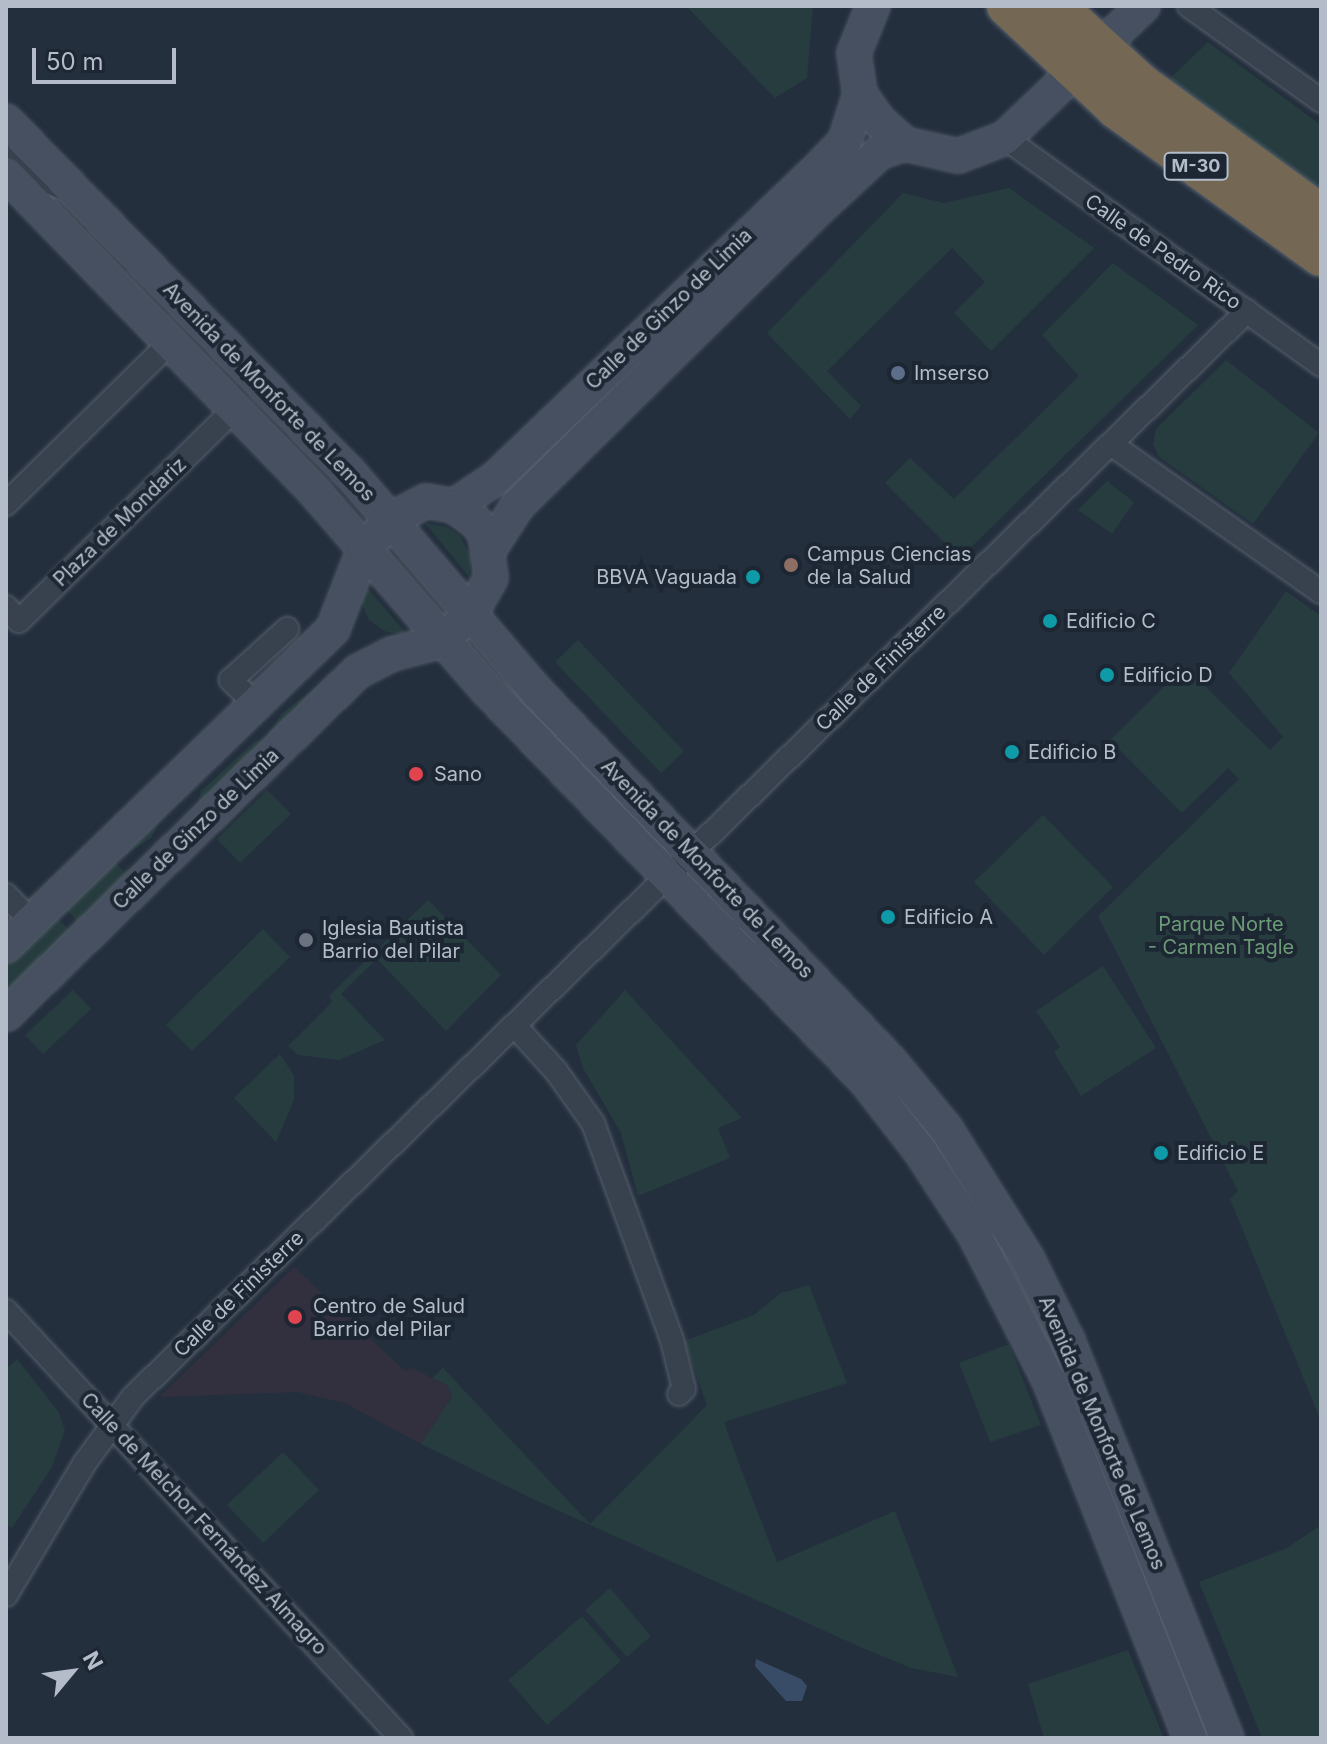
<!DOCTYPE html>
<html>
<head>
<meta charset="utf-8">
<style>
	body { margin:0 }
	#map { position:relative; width:1327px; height:1744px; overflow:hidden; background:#242f3e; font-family:Inter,sans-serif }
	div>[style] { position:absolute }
	.medical>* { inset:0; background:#32303f }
	.green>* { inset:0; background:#263c3f }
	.water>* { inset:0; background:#394c67 }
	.roads { filter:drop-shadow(0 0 2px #565f6c) drop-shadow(0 0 2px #565f6c) }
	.street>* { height:22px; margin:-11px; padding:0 11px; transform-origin:11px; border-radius:11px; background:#38414e }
	.secondary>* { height:32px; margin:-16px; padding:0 16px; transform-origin:16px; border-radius:16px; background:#465061 }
	.highway>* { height:40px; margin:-20px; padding:0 20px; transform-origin:20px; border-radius:20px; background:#746855 }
	.dots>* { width:22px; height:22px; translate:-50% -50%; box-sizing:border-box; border:4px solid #1d2633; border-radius:50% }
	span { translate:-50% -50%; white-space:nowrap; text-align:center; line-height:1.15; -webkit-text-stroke:8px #1d2633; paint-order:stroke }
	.shield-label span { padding:2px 6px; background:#1d2633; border:2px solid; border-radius:6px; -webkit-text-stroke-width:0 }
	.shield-label { font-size:18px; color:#b4bcc9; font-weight:700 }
	.street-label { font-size:20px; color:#b4bcc9 }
	.poi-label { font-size:20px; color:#b4bcc9 }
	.left { translate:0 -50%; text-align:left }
	.right { translate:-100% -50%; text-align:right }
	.park-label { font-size:20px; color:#6b9a76 }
	.frame { position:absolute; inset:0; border:8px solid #b4bcc9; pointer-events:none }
	.north { position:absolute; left:32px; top:1632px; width:80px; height:80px; -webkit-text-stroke:6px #1d2633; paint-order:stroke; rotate:61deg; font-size:22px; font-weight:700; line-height:32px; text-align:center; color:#b4bcc9 }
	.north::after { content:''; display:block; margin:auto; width:28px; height:36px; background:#b4bcc9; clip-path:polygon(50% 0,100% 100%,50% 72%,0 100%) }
	.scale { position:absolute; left:32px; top:48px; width:144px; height:36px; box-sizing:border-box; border:4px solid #b4bcc9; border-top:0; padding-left:10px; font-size:24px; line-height:28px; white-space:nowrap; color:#b4bcc9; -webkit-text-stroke:6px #1d2633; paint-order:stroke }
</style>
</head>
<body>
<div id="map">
	<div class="medical">
		<i style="clip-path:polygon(294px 1267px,406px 1372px,410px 1367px,448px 1386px,452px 1397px,421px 1444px,345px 1403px,298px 1392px,159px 1397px)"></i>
	</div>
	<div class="green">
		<i style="clip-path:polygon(686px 6px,813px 6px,807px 78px,775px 98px)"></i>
		<i style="clip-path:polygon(1208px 42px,1321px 125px,1321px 195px,1164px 84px)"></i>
		<i style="clip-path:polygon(1009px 188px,1094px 248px,991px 351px,954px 313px,985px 282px,952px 248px,827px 371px,861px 406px,850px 419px,767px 333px,903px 193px,944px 203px)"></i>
		<i style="clip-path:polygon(1113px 263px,1198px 325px,960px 558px,885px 483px,910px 458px,954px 499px,1079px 376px,1042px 335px)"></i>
		<i style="clip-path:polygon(1226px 360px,1319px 433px,1253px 524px,1159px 457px,1153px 444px,1156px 429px)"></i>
		<i style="clip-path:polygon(1107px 481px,1134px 502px,1112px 534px,1078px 510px)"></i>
		<i style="clip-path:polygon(425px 523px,447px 527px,460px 536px,471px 557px,469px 577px)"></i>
		<i style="clip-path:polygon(365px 585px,405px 632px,404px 634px,386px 632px,369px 620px,360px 600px)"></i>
		<i style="clip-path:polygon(1286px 591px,1321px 616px,1321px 1421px,1230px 1199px,1238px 1191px,1098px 916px,1239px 779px,1228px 768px,1182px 813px,1110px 740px,1185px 666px,1270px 750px,1283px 737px,1229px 673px)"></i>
		<i style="clip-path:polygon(578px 640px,684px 751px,661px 773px,555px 662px)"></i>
		<i style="clip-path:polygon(323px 682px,327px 686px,197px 805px,201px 791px,255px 741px,264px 740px,282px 713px)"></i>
		<i style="clip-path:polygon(267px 790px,291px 814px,240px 863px,217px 839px)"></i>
		<i style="clip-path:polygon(1043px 815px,1113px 887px,1044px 955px,974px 882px)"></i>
		<i style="clip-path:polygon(161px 819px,151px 838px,115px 862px,123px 871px,130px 869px,170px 833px,81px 925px,63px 906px)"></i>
		<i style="clip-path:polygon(428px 900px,501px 975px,446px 1031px,377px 959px,341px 994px,385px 1040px,339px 1060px,298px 1055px,288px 1046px,332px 1002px,329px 996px)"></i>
		<i style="clip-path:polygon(54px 915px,73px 933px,6px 998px,6px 961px)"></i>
		<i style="clip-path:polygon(263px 929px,290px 957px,192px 1051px,166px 1025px)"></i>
		<i style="clip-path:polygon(1103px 966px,1156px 1048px,1081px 1096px,1054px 1052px,1060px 1047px,1036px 1011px)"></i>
		<i style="clip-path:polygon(73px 990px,91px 1009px,43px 1054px,25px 1035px)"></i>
		<i style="clip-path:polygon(625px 990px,742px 1118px,718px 1128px,730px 1158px,638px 1196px,621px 1133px,583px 1068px,576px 1045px)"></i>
		<i style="clip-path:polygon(280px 1054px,294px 1075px,294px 1100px,276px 1142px,234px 1098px)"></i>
		<i style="clip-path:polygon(809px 1285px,847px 1383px,724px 1422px,741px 1469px,777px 1562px,895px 1511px,958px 1677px,911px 1668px,858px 1646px,535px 1500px,421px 1444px,452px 1397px,448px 1386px,432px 1378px,443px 1368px,590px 1524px,707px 1405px,684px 1341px,754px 1315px,781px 1293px)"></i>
		<i style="clip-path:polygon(1009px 1344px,1041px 1425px,990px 1442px,959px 1363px)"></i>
		<i style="clip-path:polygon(17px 1359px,58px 1411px,65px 1430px,52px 1467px,12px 1528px,6px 1524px,6px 1369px)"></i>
		<i style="clip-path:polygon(283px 1452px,319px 1490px,263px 1543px,227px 1505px)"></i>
		<i style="clip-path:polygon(1321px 1525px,1321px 1738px,1262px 1738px,1199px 1582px,1287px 1548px)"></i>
		<i style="clip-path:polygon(610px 1588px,651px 1636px,627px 1657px,585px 1610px)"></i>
		<i style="clip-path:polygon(582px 1616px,621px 1661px,547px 1725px,508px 1680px)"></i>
		<i style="clip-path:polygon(1128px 1650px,1164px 1738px,1044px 1738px,1028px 1684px)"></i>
	</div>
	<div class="water">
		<i style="clip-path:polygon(756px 1659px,801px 1679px,807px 1686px,802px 1701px,786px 1701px,755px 1666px)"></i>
	</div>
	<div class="roads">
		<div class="street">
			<i style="left:1189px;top:6px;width:163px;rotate:35.7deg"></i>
			<i style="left:1005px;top:138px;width:389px;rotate:35.7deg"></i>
			<i style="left:6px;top:146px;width:41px;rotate:47deg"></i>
			<i style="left:34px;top:176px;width:34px;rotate:23deg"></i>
			<i style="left:1111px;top:444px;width:257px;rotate:35.2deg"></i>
			<i style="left:6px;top:504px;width:231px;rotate:-44.5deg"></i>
			<i style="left:6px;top:607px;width:19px;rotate:47deg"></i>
			<i style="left:19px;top:621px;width:303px;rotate:-44.5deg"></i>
			<i style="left:254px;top:703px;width:33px;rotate:-135deg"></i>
			<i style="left:231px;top:680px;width:76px;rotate:-42.3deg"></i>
			<i style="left:6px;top:895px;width:37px;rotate:46deg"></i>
			<i style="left:514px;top:1025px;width:62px;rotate:47.6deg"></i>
			<i style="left:556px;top:1071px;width:64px;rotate:54.6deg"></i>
			<i style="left:593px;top:1123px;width:231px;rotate:70deg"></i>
			<i style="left:672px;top:1340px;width:50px;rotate:76.2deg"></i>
			<i style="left:684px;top:1389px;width:7px;rotate:135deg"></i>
			<i style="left:6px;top:1311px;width:582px;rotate:47.23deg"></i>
			<i style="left:6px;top:1595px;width:152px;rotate:-59.2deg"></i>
			<i style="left:84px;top:1464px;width:83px;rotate:-53.8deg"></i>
			<i style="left:133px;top:1397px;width:1556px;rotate:-44.27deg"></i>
		</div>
		<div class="secondary">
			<i style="left:873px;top:6px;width:51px;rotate:112deg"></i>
			<i style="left:854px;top:53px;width:41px;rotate:81.7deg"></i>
			<i style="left:860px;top:94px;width:32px;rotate:55deg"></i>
			<i style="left:878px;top:120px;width:36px;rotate:42deg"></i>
			<i style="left:905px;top:144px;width:54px;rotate:12.8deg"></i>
			<i style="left:958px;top:156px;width:50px;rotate:-21deg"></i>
			<i style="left:1005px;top:138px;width:191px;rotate:-43.7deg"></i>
			<i style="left:6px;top:121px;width:491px;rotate:45.7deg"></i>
			<i style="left:349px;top:472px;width:291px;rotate:49.5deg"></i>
			<i style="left:538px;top:693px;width:509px;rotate:46.27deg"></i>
			<i style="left:890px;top:1061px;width:88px;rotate:50.5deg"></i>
			<i style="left:946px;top:1129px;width:152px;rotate:57.9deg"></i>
			<i style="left:1027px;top:1258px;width:93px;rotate:63.7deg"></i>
			<i style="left:1068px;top:1341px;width:428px;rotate:68.2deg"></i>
			<i style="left:6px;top:174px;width:442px;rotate:45.8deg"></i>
			<i style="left:314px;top:491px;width:267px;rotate:49deg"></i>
			<i style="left:489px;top:692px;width:540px;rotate:45.9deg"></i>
			<i style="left:865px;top:1080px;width:88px;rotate:52deg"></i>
			<i style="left:919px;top:1149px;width:103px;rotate:56.9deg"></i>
			<i style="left:975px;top:1235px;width:163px;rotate:63deg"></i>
			<i style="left:1049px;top:1380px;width:385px;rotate:68.5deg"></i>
			<i style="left:454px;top:506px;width:50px;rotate:-33.7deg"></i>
			<i style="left:496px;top:478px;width:452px;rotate:-43.8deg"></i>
			<i style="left:822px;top:165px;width:33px;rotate:-46deg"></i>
			<i style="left:845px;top:141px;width:49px;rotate:-72.3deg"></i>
			<i style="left:489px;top:550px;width:54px;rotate:-57.2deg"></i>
			<i style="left:518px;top:505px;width:420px;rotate:-44.6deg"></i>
			<i style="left:817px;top:210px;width:86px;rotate:-42.6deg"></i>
			<i style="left:880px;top:152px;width:26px;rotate:-18deg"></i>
			<i style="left:6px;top:946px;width:455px;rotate:-44.1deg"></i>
			<i style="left:333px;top:629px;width:86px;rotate:-68.8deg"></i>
			<i style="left:364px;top:549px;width:41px;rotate:-47deg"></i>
			<i style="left:392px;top:519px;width:38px;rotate:-28deg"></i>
			<i style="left:426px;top:501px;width:28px;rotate:10deg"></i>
			<i style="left:454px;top:506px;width:26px;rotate:36deg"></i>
			<i style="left:475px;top:521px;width:16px;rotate:50deg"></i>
			<i style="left:485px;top:533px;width:45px;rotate:82.4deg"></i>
			<i style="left:491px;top:578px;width:40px;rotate:119.7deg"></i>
			<i style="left:471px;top:613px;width:40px;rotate:136deg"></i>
			<i style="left:442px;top:641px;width:52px;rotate:165.4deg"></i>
			<i style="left:392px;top:654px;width:39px;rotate:153deg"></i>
			<i style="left:357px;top:672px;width:490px;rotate:135.7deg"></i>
		</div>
		<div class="highway">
			<i style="left:1007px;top:6px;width:151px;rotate:43.1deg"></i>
			<i style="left:1117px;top:109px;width:251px;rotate:35.8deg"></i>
			<i style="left:1056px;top:6px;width:115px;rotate:42.5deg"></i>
			<i style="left:1141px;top:84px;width:223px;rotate:36deg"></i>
		</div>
	</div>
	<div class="dots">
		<i style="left:898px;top:373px;background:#5c6f8a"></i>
		<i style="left:791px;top:565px;background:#8d6e63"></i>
		<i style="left:753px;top:577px;background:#0f9aa8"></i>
		<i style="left:1050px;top:621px;background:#0f9aa8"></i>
		<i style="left:1107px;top:675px;background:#0f9aa8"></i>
		<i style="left:1012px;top:752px;background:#0f9aa8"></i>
		<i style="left:416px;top:774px;background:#e0444e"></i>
		<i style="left:888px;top:917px;background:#0f9aa8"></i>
		<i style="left:306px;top:940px;background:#6b7280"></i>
		<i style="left:1161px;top:1153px;background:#0f9aa8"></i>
		<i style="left:295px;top:1317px;background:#e0444e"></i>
	</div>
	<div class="shield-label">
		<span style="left:1196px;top:166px">M-30</span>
	</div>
	<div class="street-label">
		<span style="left:1163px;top:252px;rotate:35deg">Calle de Pedro Rico</span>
		<span style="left:669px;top:309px;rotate:-44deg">Calle de Ginzo de Limia</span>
		<span style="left:269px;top:392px;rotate:46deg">Avenida de Monforte de Lemos</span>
		<span style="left:120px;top:522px;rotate:-44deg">Plaza de Mondariz</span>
		<span style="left:881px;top:668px;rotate:-44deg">Calle de Finisterre</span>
		<span style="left:196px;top:829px;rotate:-44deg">Calle de Ginzo de Limia</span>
		<span style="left:707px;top:869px;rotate:46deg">Avenida de Monforte de Lemos</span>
		<span style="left:239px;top:1294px;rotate:-44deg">Calle de Finisterre</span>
		<span style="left:1102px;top:1433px;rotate:67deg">Avenida de Monforte de Lemos</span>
		<span style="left:204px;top:1524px;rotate:47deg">Calle de Melchor Fernández Almagro</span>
	</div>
	<div class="poi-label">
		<span class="left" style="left:914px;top:373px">Imserso</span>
		<span class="left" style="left:807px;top:566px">Campus Ciencias<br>de la Salud</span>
		<span class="right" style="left:737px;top:577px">BBVA Vaguada</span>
		<span class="left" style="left:1066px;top:621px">Edificio C</span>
		<span class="left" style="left:1123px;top:675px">Edificio D</span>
		<span class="left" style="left:1028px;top:752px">Edificio B</span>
		<span class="left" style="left:434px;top:774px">Sano</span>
		<span class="left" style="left:904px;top:917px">Edificio A</span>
		<span class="left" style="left:322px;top:940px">Iglesia Bautista<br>Barrio del Pilar</span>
		<span class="left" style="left:1177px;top:1153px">Edificio E</span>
		<span class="left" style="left:313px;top:1318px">Centro de Salud<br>Barrio del Pilar</span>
	</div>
	<div class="park-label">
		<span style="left:1221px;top:936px">Parque Norte<br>- Carmen Tagle</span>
	</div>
	<div class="frame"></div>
	<div class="north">N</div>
	<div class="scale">50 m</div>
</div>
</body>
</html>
